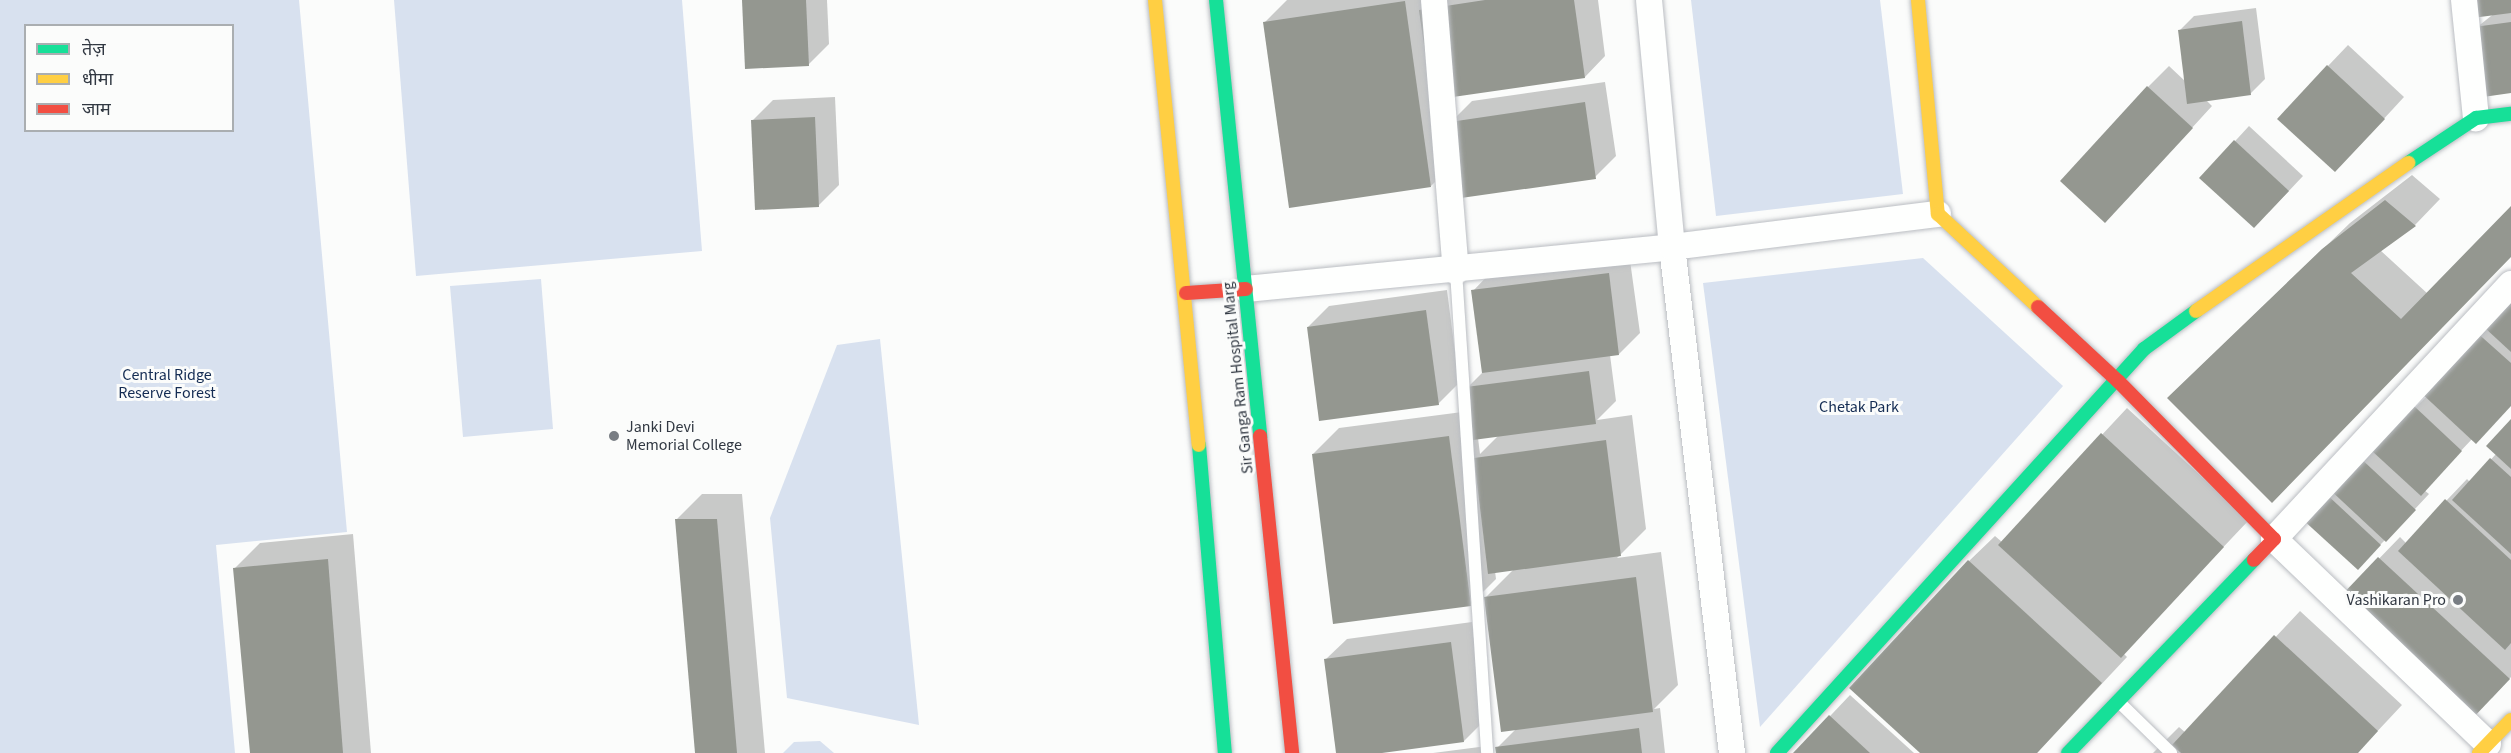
<!DOCTYPE html>
<html>
<head>
<meta charset="utf-8">
<style>
	body { margin:0 }
	#map { position:relative; width:2511px; height:753px; overflow:hidden; background:#fbfcfb; font-family:"Source Sans 3","Noto Sans Devanagari",sans-serif }
	div>[style] { position:absolute }
	.green>* { inset:0; background:#d8e1ef }
	.shadow>* { inset:0; background:#0003 }
	.building>* { inset:0; background:#949790 }
	.roads { filter:drop-shadow(0 0 2px #babdc2) drop-shadow(0 0 2px #babdc2) }
	.lane>* { height:12px; margin:-6px; padding:0 6px; transform-origin:6px; border-radius:6px; background:#fefffe }
	.street>* { height:26px; margin:-13px; padding:0 13px; transform-origin:13px; border-radius:13px; background:#fefffe }
	.fast>* { height:14px; margin:-7px; padding:0 7px; transform-origin:7px; border-radius:7px; background:#16e098 }
	.slow>* { height:14px; margin:-7px; padding:0 7px; transform-origin:7px; border-radius:7px; background:#ffcf43 }
	.jam>* { height:14px; margin:-7px; padding:0 7px; transform-origin:7px; border-radius:7px; background:#f24e42 }
	.dots>* { width:16px; height:16px; translate:-50% -50%; box-sizing:border-box; border:3px solid #fbfcfb; border-radius:50% }
	span { translate:-50% -50%; white-space:nowrap; text-align:center; line-height:1.15; -webkit-text-stroke:6px #fbfcfb; paint-order:stroke }
	.park-label { font-size:16px; color:#142c53 }
	.street-label { font-size:16px; color:#313842 }
	.poi-label { font-size:16px; color:#313842 }
	.left { translate:0 -50%; text-align:left }
	.right { translate:-100% -50%; text-align:right }
	.legend { position:absolute; left:24px; top:24px; width:210px; height:108px; box-sizing:border-box; background:#fbfcfb; border:2px solid #aaaeb1; margin:0; padding:8px 10px; list-style:none; font-size:18px; color:#313842 }
	.legend li { display:flex; align-items:center; gap:12px; height:30px }
	.legend b { width:30px; border:2px solid #aaaeb1 }
</style>
</head>
<body>
<div id="map">
	<div class="green">
		<i style="clip-path:polygon(evenodd,0 0,299px 0,347px 532px,216px 545px,235px 753px,0 753px,0 0,26px 26px,232px 26px,232px 130px,26px 130px,26px 26px)"></i>
		<i style="clip-path:polygon(394px 0,682px 0,702px 251px,416px 276px)"></i>
		<i style="clip-path:polygon(1691px 0,1880px 0,1903px 194px,1716px 216px)"></i>
		<i style="clip-path:polygon(1923px 258px,2063px 386px,1760px 727px,1703px 283px)"></i>
		<i style="clip-path:polygon(541px 279px,553px 429px,463px 437px,450px 286px)"></i>
		<i style="clip-path:polygon(880px 339px,919px 725px,787px 698px,770px 518px,837px 345px)"></i>
		<i style="clip-path:polygon(820px 741px,834px 753px,783px 753px,794px 742px)"></i>
	</div>
	<div class="shadow">
		<i style="clip-path:polygon(743px 0,827px 0,829px 44px,808px 65px)"></i>
		<i style="clip-path:polygon(1287px 0,1598px 0,1605px 56px,1585px 77px,1448px 97px,1451px 122px,1472px 101px,1605px 82px,1616px 156px,1595px 177px,1457px 160px,1431px 186px,1265px 22px)"></i>
		<i style="clip-path:polygon(2511px 0,2511px 92px,2476px 28px)"></i>
		<i style="clip-path:polygon(2256px 8px,2265px 79px,2250px 94px,2206px 100px,2212px 106px,2126px 200px,2148px 87px,2169px 66px,2186px 82px,2179px 31px,2194px 16px)"></i>
		<i style="clip-path:polygon(2348px 45px,2404px 97px,2356px 149px,2328px 66px)"></i>
		<i style="clip-path:polygon(835px 97px,839px 185px,818px 206px,752px 121px,773px 100px)"></i>
		<i style="clip-path:polygon(2249px 126px,2303px 176px,2269px 212px,2201px 178px)"></i>
		<i style="clip-path:polygon(2412px 175px,2440px 199px,2415px 225px,2380px 250px,2428px 294px,2511px 209px,2511px 255px,2298px 475px,2195px 372px,2350px 223px)"></i>
		<i style="clip-path:polygon(evenodd,1629px 253px,1640px 333px,1619px 354px,1610px 355px,1616px 401px,1597px 420px,1632px 415px,1646px 529px,1617px 558px,1661px 552px,1678px 685px,1654px 709px,1660px 708px,1665px 753px,1497px 753px,1497px 748px,1516px 729px,1486px 597px,1514px 569px,1495px 571px,1496px 579px,1470px 605px,1313px 454px,1339px 428px,1470px 411px,1467px 388px,1483px 372px,1473px 291px,1493px 270px,1629px 253px,1499px 435px,1480px 454px,1478px 438px,1499px 435px)"></i>
		<i style="clip-path:polygon(1447px 290px,1459px 383px,1438px 404px,1308px 327px,1329px 306px)"></i>
		<i style="clip-path:polygon(2511px 302px,2511px 405px,2473px 438px,2424px 490px,2429px 494px,2400px 525px,2372px 553px,2303px 518px,2427px 396px,2420px 390px)"></i>
		<i style="clip-path:polygon(2127px 408px,2249px 520px,2123px 653px,2127px 657px,2037px 753px,1922px 753px,1969px 561px,1995px 536px,2002px 542px)"></i>
		<i style="clip-path:polygon(2511px 422px,2511px 677px,2492px 698px,2341px 598px,2400px 537px,2406px 543px,2467px 479px,2470px 482px,2496px 454px)"></i>
		<i style="clip-path:polygon(702px 494px,742px 494px,765px 753px,697px 753px,676px 520px)"></i>
		<i style="clip-path:polygon(353px 534px,371px 753px,252px 753px,234px 569px,260px 543px)"></i>
		<i style="clip-path:polygon(2300px 611px,2402px 705px,2357px 753px,2153px 753px,2179px 727px,2186px 733px)"></i>
		<i style="clip-path:polygon(1472px 622px,1485px 720px,1464px 741px,1370px 753px,1338px 753px,1326px 659px,1347px 639px)"></i>
		<i style="clip-path:polygon(1850px 695px,1914px 753px,1795px 753px)"></i>
		<i style="clip-path:polygon(1487px 746px,1488px 753px,1433px 753px)"></i>
	</div>
	<div class="building">
		<i style="clip-path:polygon(742px 0,806px 0,809px 66px,745px 69px)"></i>
		<i style="clip-path:polygon(1485px 0,1574px 0,1585px 78px,1432px 100px,1419px 10px)"></i>
		<i style="clip-path:polygon(2470px 0,2511px 0,2511px 13px,2472px 18px)"></i>
		<i style="clip-path:polygon(1405px 1px,1431px 187px,1289px 208px,1263px 22px)"></i>
		<i style="clip-path:polygon(2242px 21px,2251px 95px,2187px 104px,2178px 30px)"></i>
		<i style="clip-path:polygon(2511px 22px,2511px 93px,2483px 97px,2474px 27px)"></i>
		<i style="clip-path:polygon(2327px 65px,2385px 119px,2335px 172px,2277px 119px)"></i>
		<i style="clip-path:polygon(2147px 86px,2193px 128px,2105px 223px,2060px 181px)"></i>
		<i style="clip-path:polygon(1585px 102px,1596px 179px,1461px 198px,1450px 122px)"></i>
		<i style="clip-path:polygon(815px 117px,819px 207px,755px 210px,751px 120px)"></i>
		<i style="clip-path:polygon(2234px 140px,2289px 191px,2254px 228px,2199px 178px)"></i>
		<i style="clip-path:polygon(2385px 200px,2416px 226px,2351px 273px,2401px 319px,2511px 206px,2511px 257px,2272px 503px,2167px 398px,2322px 249px)"></i>
		<i style="clip-path:polygon(1609px 273px,1619px 355px,1482px 373px,1471px 290px)"></i>
		<i style="clip-path:polygon(2511px 300px,2511px 352px,2485px 328px)"></i>
		<i style="clip-path:polygon(1426px 310px,1439px 405px,1319px 421px,1307px 327px)"></i>
		<i style="clip-path:polygon(2474px 330px,2511px 363px,2511px 406px,2476px 444px,2418px 390px)"></i>
		<i style="clip-path:polygon(1589px 371px,1596px 424px,1473px 440px,1466px 387px)"></i>
		<i style="clip-path:polygon(2414px 406px,2462px 451px,2421px 496px,2372px 451px)"></i>
		<i style="clip-path:polygon(2511px 419px,2511px 469px,2486px 446px)"></i>
		<i style="clip-path:polygon(2101px 433px,2224px 547px,2121px 658px,1998px 545px)"></i>
		<i style="clip-path:polygon(1449px 436px,1471px 606px,1333px 624px,1312px 454px)"></i>
		<i style="clip-path:polygon(1606px 440px,1621px 556px,1488px 574px,1474px 458px)"></i>
		<i style="clip-path:polygon(2357px 455px,2416px 510px,2386px 542px,2327px 487px)"></i>
		<i style="clip-path:polygon(2490px 458px,2511px 477px,2511px 554px,2452px 500px)"></i>
		<i style="clip-path:polygon(2324px 492px,2381px 545px,2358px 570px,2301px 518px)"></i>
		<i style="clip-path:polygon(2445px 499px,2511px 560px,2511px 643px,2505px 650px,2398px 551px)"></i>
		<i style="clip-path:polygon(675px 519px,717px 519px,737px 753px,695px 753px)"></i>
		<i style="clip-path:polygon(2378px 557px,2510px 679px,2471px 720px,2339px 598px)"></i>
		<i style="clip-path:polygon(328px 559px,343px 753px,250px 753px,233px 568px)"></i>
		<i style="clip-path:polygon(1968px 560px,2102px 683px,2037px 753px,1920px 753px,1849px 688px)"></i>
		<i style="clip-path:polygon(1636px 577px,1653px 712px,1501px 732px,1484px 597px)"></i>
		<i style="clip-path:polygon(2274px 635px,2378px 731px,2358px 753px,2181px 753px,2172px 745px)"></i>
		<i style="clip-path:polygon(1451px 642px,1464px 742px,1382px 753px,1336px 753px,1324px 659px)"></i>
		<i style="clip-path:polygon(1829px 715px,1870px 753px,1793px 753px)"></i>
		<i style="clip-path:polygon(1639px 728px,1642px 753px,1496px 753px,1495px 747px)"></i>
	</div>
	<div class="roads">
		<div class="lane">
			<i style="left:1456px;top:271px;width:483px;rotate:86.3deg"></i>
			<i style="left:2119px;top:702px;width:73px;rotate:44.4deg"></i>
		</div>
		<div class="street">
			<i style="left:1434px;top:0;width:272px;rotate:85.4deg"></i>
			<i style="left:1649px;top:0;width:248px;rotate:84.7deg"></i>
			<i style="left:1672px;top:247px;width:510px;rotate:83.24deg"></i>
			<i style="left:2464px;top:0;width:119px;rotate:84.2deg"></i>
			<i style="left:1246px;top:289px;width:428px;rotate:-5.6deg"></i>
			<i style="left:1672px;top:247px;width:268px;rotate:-7.1deg"></i>
			<i style="left:2488px;top:744px;width:296px;rotate:-136.2deg"></i>
			<i style="left:2274px;top:539px;width:348px;rotate:-47.1deg"></i>
		</div>
		<div class="fast">
			<i style="left:1216px;top:0;width:438px;rotate:84.2deg"></i>
			<i style="left:2408px;top:163px;width:82px;rotate:-33.5deg"></i>
			<i style="left:2476px;top:118px;width:35px;rotate:-7deg"></i>
			<i style="left:1199px;top:445px;width:309px;rotate:85.2deg"></i>
			<i style="left:1777px;top:753px;width:546px;rotate:-47.75deg"></i>
			<i style="left:2144px;top:349px;width:64px;rotate:-36.2deg"></i>
			<i style="left:2068px;top:753px;width:268px;rotate:-46.1deg"></i>
		</div>
		<div class="slow">
			<i style="left:1155px;top:0;width:447px;rotate:84.4deg"></i>
			<i style="left:1918px;top:0;width:215px;rotate:84.7deg"></i>
			<i style="left:1938px;top:214px;width:137px;rotate:42.9deg"></i>
			<i style="left:2196px;top:311px;width:259px;rotate:-34.9deg"></i>
			<i style="left:2479px;top:753px;width:46px;rotate:-45.9deg"></i>
		</div>
		<div class="jam">
			<i style="left:1186px;top:293px;width:60px;rotate:-3.8deg"></i>
			<i style="left:2038px;top:307px;width:109px;rotate:42.8deg"></i>
			<i style="left:2118px;top:381px;width:222px;rotate:45.4deg"></i>
			<i style="left:2274px;top:539px;width:29px;rotate:134deg"></i>
			<i style="left:1260px;top:436px;width:319px;rotate:84.2deg"></i>
		</div>
	</div>
	<div class="dots">
		<i style="left:614px;top:436px;background:#787d83"></i>
		<i style="left:2458px;top:600px;background:#787d83"></i>
	</div>
	<div class="park-label">
		<span style="left:167px;top:384px">Central Ridge<br>Reserve Forest</span>
		<span style="left:1859px;top:407px">Chetak Park</span>
	</div>
	<div class="street-label">
		<span style="left:1238px;top:378px;rotate:-96deg">Sir Ganga Ram Hospital Marg</span>
	</div>
	<div class="poi-label">
		<span class="left" style="left:626px;top:436px">Janki Devi<br>Memorial College</span>
		<span class="right" style="left:2446px;top:600px">Vashikaran Pro</span>
	</div>
	<ul class="legend">
	<li><b style="height:8px;background:#16e098"></b>तेज़</li>
	<li><b style="height:8px;background:#ffcf43"></b>धीमा</li>
	<li><b style="height:8px;background:#f24e42"></b>जाम</li>
	</ul>
</div>
</body>
</html>
